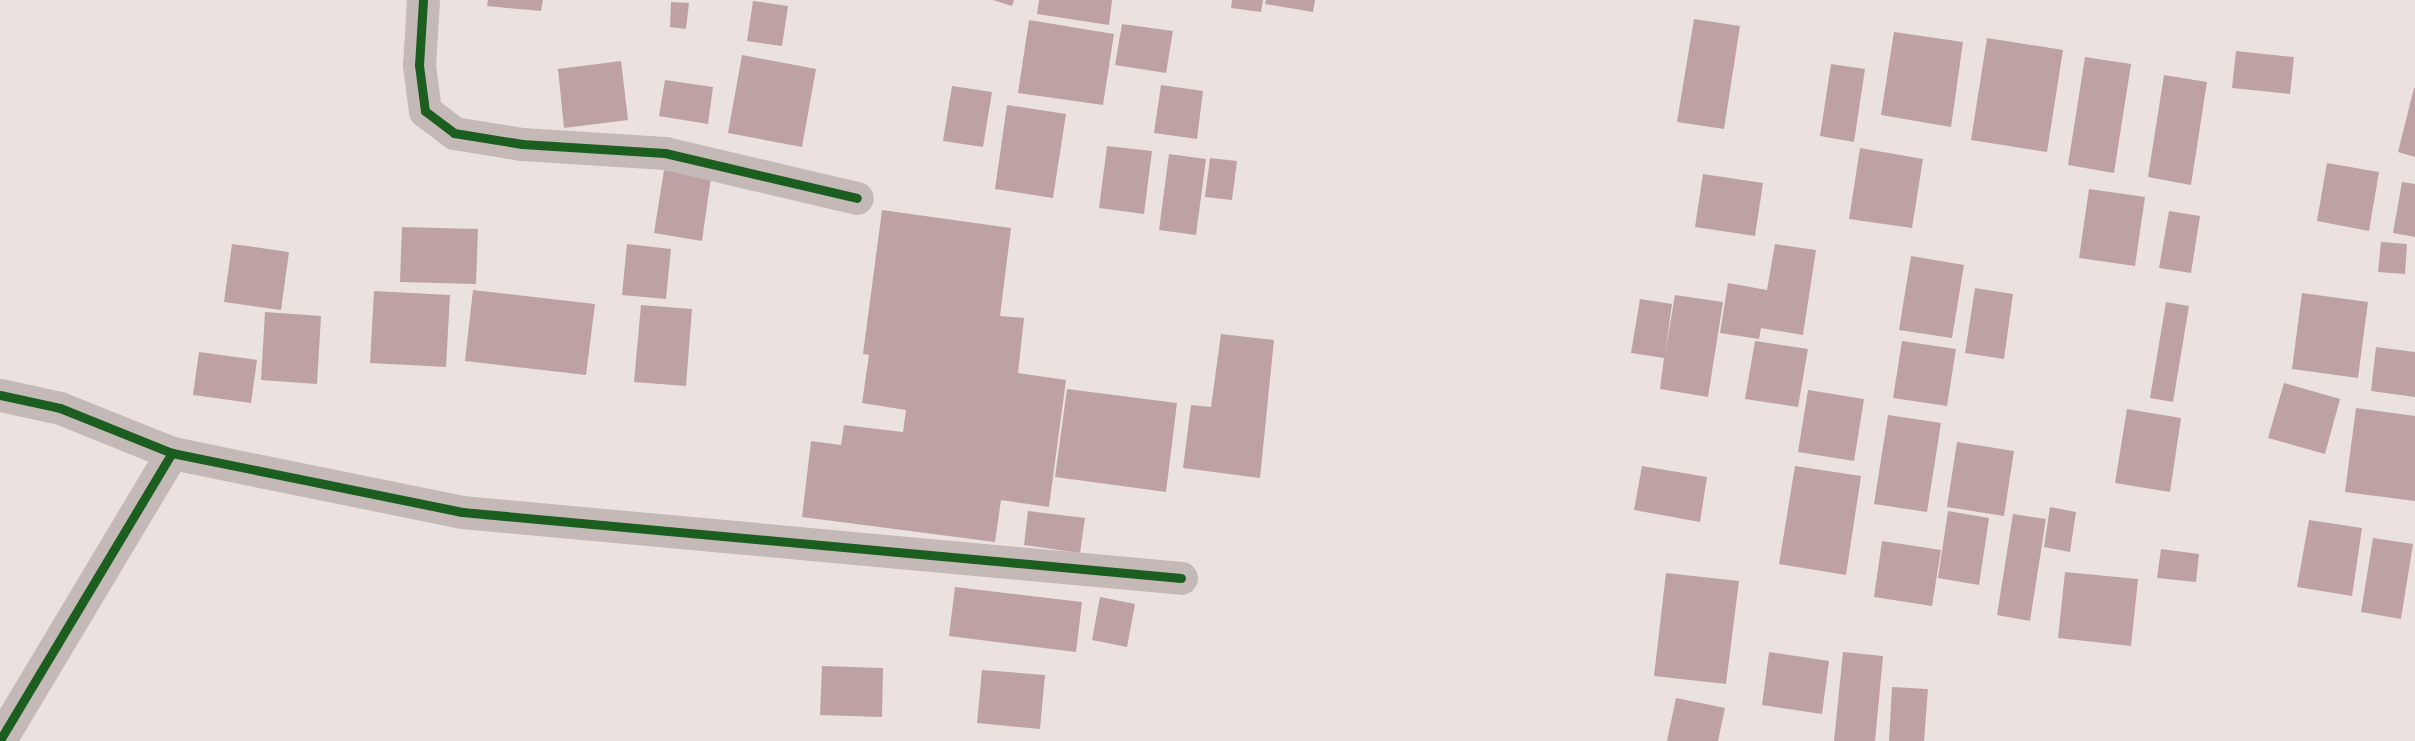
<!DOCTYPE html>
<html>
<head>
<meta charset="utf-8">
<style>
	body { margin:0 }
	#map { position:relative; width:2415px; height:741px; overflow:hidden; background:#ebe2df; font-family:Roboto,sans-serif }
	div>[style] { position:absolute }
	.building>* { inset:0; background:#bea2a3 }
	.street>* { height:33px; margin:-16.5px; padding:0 16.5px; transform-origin:16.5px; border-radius:16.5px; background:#c4b9b7 }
	.cycleway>* { height:9px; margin:-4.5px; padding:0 4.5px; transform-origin:4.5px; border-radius:4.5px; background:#1b5e20 }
	span { translate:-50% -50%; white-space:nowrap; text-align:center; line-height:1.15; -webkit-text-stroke:6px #f9e9e5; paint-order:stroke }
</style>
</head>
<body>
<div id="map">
	<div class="building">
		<i style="clip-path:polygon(488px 0,543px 0,541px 11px,487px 6px)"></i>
		<i style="clip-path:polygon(993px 0,1014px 0,1012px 6px)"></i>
		<i style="clip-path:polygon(1039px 0,1112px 0,1109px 25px,1037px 14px)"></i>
		<i style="clip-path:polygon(1232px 0,1263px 0,1261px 12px,1231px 8px)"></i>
		<i style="clip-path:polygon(1266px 0,1315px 0,1313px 12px,1265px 4px)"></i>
		<i style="clip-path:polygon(753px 1px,788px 6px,782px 46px,747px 41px)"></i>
		<i style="clip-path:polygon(671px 2px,689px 3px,686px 29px,670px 27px)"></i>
		<i style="clip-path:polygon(1694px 19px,1740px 26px,1724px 129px,1677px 122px)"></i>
		<i style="clip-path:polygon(1029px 20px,1114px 34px,1103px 105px,1018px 93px)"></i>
		<i style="clip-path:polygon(1122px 24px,1173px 31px,1166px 73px,1115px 65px)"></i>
		<i style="clip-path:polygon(1894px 32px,1963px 42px,1951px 127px,1881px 115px)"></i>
		<i style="clip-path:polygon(1987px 38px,2063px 50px,2047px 152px,1971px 140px)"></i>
		<i style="clip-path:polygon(2236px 51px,2294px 57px,2290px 94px,2232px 88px)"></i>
		<i style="clip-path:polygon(742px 55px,816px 69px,802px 147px,728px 133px)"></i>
		<i style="clip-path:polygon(2085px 57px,2131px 64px,2114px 173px,2068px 165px)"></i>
		<i style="clip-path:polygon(621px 61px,628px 120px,564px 128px,558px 69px)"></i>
		<i style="clip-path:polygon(1831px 64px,1865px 69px,1854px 142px,1820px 136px)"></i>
		<i style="clip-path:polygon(2164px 75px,2207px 82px,2191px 185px,2148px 177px)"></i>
		<i style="clip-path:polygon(665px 80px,713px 87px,708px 124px,659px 116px)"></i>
		<i style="clip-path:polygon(1161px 85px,1203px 91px,1197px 139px,1154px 133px)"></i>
		<i style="clip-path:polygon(952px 86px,992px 92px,983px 147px,943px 141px)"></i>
		<i style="clip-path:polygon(2414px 88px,2415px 88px,2415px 157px,2398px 152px)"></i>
		<i style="clip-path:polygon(1007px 105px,1066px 114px,1053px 198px,995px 189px)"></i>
		<i style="clip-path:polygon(1107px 146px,1152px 151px,1144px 214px,1099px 208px)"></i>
		<i style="clip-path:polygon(1860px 148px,1923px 159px,1912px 228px,1849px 219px)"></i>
		<i style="clip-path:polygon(1169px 154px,1206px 159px,1196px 235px,1159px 230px)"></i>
		<i style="clip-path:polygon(1210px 158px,1237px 161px,1232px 200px,1205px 197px)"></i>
		<i style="clip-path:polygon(2327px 163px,2379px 172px,2369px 231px,2317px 221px)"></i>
		<i style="clip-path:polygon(664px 170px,711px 177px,702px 241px,654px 233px)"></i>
		<i style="clip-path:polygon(1703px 174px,1763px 183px,1755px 236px,1695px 227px)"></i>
		<i style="clip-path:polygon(2402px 182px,2415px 184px,2415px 237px,2393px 233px)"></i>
		<i style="clip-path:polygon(2089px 189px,2145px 197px,2135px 266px,2079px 258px)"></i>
		<i style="clip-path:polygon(882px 210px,1011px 228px,1000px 316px,1024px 318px,1018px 373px,1066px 380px,1049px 507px,1001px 500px,995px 542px,802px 517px,811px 441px,841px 445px,844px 425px,903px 432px,906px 410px,862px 403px,869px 355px,863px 354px)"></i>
		<i style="clip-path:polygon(2169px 211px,2200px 216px,2191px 273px,2159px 268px)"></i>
		<i style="clip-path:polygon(402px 227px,478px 229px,476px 284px,400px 282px)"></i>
		<i style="clip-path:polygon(2381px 242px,2407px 244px,2405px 274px,2378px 272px)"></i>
		<i style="clip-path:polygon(232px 244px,289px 252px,281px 310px,224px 302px)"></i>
		<i style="clip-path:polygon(627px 244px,671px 249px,666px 299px,622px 295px)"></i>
		<i style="clip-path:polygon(1775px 244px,1816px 250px,1803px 335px,1761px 328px,1759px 339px,1720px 333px,1728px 283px,1767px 290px)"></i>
		<i style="clip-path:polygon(1911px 256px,1964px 265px,1952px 338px,1899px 330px)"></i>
		<i style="clip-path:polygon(1975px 288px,2013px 294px,2004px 359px,1965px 353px)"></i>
		<i style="clip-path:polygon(473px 290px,595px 304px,586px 375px,465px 361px)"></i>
		<i style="clip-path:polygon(374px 291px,450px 295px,446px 367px,370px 363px)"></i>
		<i style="clip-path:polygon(2302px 293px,2368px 302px,2358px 378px,2292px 369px)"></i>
		<i style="clip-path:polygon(1675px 295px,1723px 302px,1708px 397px,1660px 389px,1664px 358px,1631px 353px,1640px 299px,1672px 304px,1665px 354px)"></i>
		<i style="clip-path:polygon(2166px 302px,2189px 306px,2173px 402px,2150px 398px)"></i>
		<i style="clip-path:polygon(641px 305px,692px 309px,686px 386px,634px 382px)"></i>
		<i style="clip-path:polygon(265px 312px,321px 316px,317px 384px,261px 380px)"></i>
		<i style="clip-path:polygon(1221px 334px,1274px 340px,1260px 478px,1183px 468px,1191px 405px,1211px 407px)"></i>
		<i style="clip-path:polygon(1755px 341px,1808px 349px,1798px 407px,1745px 399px)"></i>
		<i style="clip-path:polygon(1902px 341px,1956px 349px,1947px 406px,1893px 398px)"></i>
		<i style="clip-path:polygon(2376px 347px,2415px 352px,2415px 397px,2371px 391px)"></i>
		<i style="clip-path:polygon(199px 352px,257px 360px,251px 403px,193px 395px)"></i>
		<i style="clip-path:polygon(2284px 383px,2340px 399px,2325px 454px,2268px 438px)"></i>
		<i style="clip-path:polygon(1067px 389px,1177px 403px,1166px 492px,1055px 477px)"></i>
		<i style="clip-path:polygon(1808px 390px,1864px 399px,1854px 461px,1798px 452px)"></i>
		<i style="clip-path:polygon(2356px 408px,2415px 416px,2415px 501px,2345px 492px)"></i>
		<i style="clip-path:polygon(2127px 409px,2181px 418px,2170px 492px,2115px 483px)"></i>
		<i style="clip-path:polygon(1888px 415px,1941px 423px,1927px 512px,1874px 504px)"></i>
		<i style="clip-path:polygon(1957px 442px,2014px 451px,2004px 516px,1947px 507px)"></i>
		<i style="clip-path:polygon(1642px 466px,1707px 477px,1700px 522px,1634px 510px)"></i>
		<i style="clip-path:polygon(1795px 466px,1861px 476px,1846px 575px,1779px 564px)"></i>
		<i style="clip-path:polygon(2050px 507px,2076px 512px,2070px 552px,2044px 547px)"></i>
		<i style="clip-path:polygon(1028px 511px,1085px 518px,1080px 553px,1024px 545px)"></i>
		<i style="clip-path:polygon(1948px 511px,1989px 518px,1979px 585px,1938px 578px)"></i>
		<i style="clip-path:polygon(2013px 514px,2046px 519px,2030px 621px,1997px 615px)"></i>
		<i style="clip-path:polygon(2309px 520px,2362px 528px,2352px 596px,2297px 587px)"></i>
		<i style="clip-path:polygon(2373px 538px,2413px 544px,2401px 619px,2361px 612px)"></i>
		<i style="clip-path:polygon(1882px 541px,1941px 550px,1932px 606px,1874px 597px)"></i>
		<i style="clip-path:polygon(2161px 549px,2199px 554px,2196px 582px,2157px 578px)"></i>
		<i style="clip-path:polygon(2065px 572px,2138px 579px,2131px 646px,2058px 638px)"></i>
		<i style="clip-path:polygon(1666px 573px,1739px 581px,1726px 684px,1654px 676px)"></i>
		<i style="clip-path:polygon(955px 587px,1082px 602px,1076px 652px,949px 636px)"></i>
		<i style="clip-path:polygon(1100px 597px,1135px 604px,1127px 647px,1092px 640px)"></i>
		<i style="clip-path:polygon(1769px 652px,1829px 661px,1822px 714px,1762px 705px)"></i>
		<i style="clip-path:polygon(1843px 652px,1883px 656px,1875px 741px,1834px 741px)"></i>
		<i style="clip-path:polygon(822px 666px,883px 668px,882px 717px,820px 715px)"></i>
		<i style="clip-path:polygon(982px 670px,1045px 675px,1040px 729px,977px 723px)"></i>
		<i style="clip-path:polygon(1892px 687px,1928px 689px,1924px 741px,1889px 741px)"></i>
		<i style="clip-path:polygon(1676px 698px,1725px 708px,1718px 741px,1667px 741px)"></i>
	</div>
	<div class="street">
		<i style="left:423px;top:0;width:65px;rotate:93.5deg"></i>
		<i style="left:419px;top:65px;width:46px;rotate:82.6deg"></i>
		<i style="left:425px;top:111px;width:36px;rotate:37deg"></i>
		<i style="left:454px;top:133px;width:69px;rotate:9.2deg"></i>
		<i style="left:522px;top:144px;width:143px;rotate:3.6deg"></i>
		<i style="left:665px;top:153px;width:197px;rotate:13.2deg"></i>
		<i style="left:0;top:395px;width:61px;rotate:12.2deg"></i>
		<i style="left:60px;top:408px;width:121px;rotate:21.9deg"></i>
		<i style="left:172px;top:453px;width:296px;rotate:11.5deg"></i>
		<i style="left:462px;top:512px;width:722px;rotate:5.24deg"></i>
		<i style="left:0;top:740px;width:335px;rotate:-59.1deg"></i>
	</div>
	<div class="cycleway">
		<i style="left:423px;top:0;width:65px;rotate:93.5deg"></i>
		<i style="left:419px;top:65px;width:46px;rotate:82.6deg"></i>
		<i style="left:425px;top:111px;width:36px;rotate:37deg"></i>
		<i style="left:454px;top:133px;width:69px;rotate:9.2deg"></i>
		<i style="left:522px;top:144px;width:143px;rotate:3.6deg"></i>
		<i style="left:665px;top:153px;width:197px;rotate:13.2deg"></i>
		<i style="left:0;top:395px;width:61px;rotate:12.2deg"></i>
		<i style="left:60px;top:408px;width:121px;rotate:21.9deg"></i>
		<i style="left:172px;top:453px;width:296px;rotate:11.5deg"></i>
		<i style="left:462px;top:512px;width:722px;rotate:5.24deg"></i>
		<i style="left:0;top:740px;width:335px;rotate:-59.1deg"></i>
	</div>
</div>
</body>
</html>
